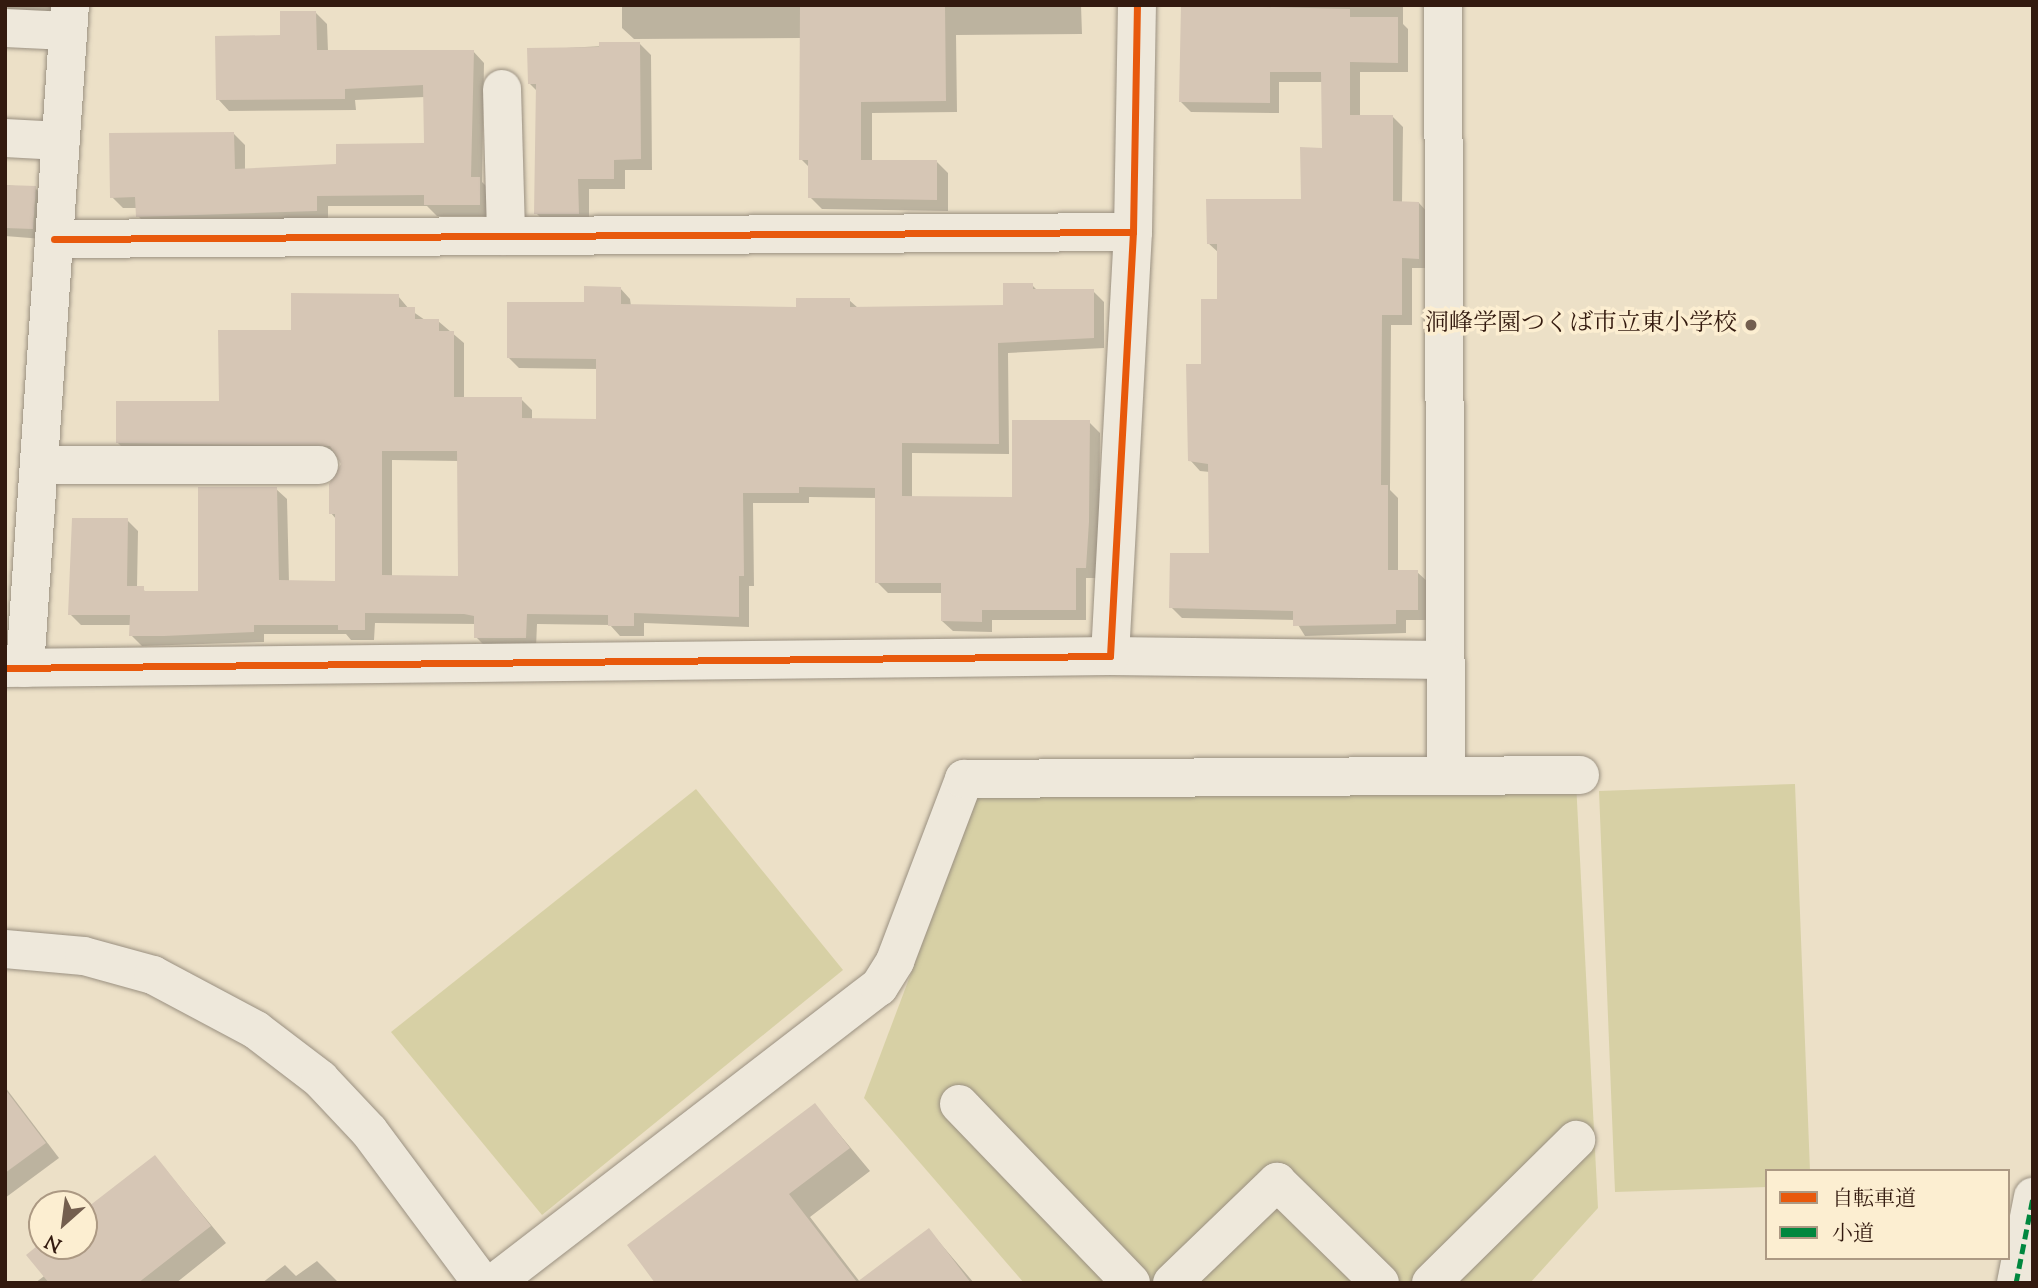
<!DOCTYPE html>
<html>
<head>
<meta charset="utf-8">
<style>
	body { margin:0 }
	#map { position:relative; width:2038px; height:1288px; overflow:hidden; background:#ece0c7; font-family:"Sorts Mill Goudy","Noto Serif JP",serif }
	div>[style] { position:absolute }
	.green>* { inset:0; background:#d7d0a5 }
	.shadow>* { inset:0; background:#0003 }
	.building>* { inset:0; background:#d6c6b5 }
	.roads { filter:drop-shadow(0 0 2px #9a9081) drop-shadow(0 0 2px #9a9081) }
	.minor>* { height:38px; margin:-19px; padding:0 19px; transform-origin:19px; border-radius:19px; background:#eee8db }
	.quiet>* { height:5px; margin-top:-2.5px; transform-origin:0; background:repeating-linear-gradient(90deg,#00873e 0 10px,transparent 0 15px) }
	.cycleway>* { height:7px; margin:-3.5px; padding:0 3.5px; transform-origin:3.5px; border-radius:3.5px; background:#e8590c }
	.dots>* { width:19px; height:19px; translate:-50% -50%; box-sizing:border-box; border:4px solid #fceed1; border-radius:50% }
	span { translate:-50% -50%; white-space:nowrap; text-align:center; line-height:1.15; -webkit-text-stroke:7px #fceed1; paint-order:stroke }
	.poi-label { font-size:24px; color:#331a0f }
	.right { translate:-100% -50%; text-align:right }
	.frame { position:absolute; inset:0; border:7px solid #331a0f; pointer-events:none }
	.legend { position:absolute; left:1765px; top:1169px; width:245px; height:91px; box-sizing:border-box; background:#fceed1; border:2px solid #ac9983; margin:0; padding:9px 12px; list-style:none; font-size:21px; color:#331a0f }
	.legend li { display:flex; align-items:center; gap:14px; height:35px }
	.legend b { width:35px; border:2px solid #ac9983 }
	.north { position:absolute; left:28px; top:1190px; width:70px; height:70px; box-sizing:border-box; background:#fceed1; border:2px solid #ac9983; border-radius:50%; rotate:208deg; font-size:19px; font-weight:700; line-height:28px; text-align:center; color:#331a0f }
	.north::after { content:''; display:block; margin:auto; width:24px; height:32px; background:#745f4f; clip-path:polygon(50% 0,100% 100%,50% 72%,0 100%) }
</style>
</head>
<body>
<div id="map">
	<div class="green">
		<i style="clip-path:polygon(1576px 782px,1598px 1208px,1530px 1283px,1024px 1283px,864px 1098px,981px 788px)"></i>
		<i style="clip-path:polygon(1795px 784px,1810px 1171px,1767px 1171px,1767px 1187px,1615px 1192px,1599px 791px)"></i>
		<i style="clip-path:polygon(696px 789px,843px 970px,542px 1215px,391px 1032px)"></i>
	</div>
	<div class="shadow">
		<i style="clip-path:polygon(5px 5px,63px 5px,59px 18px,15px 17px)"></i>
		<i style="clip-path:polygon(622px 5px,1081px 5px,1082px 34px,956px 35px,957px 112px,872px 113px,872px 162px,936px 161px,948px 173px,948px 211px,822px 209px,810px 197px,810px 168px,801px 159px,802px 38px,634px 39px,622px 28px)"></i>
		<i style="clip-path:polygon(1182px 5px,1403px 5px,1403px 24px,1408px 29px,1408px 72px,1360px 72px,1360px 117px,1392px 116px,1403px 127px,1402px 203px,1419px 203px,1429px 214px,1429px 268px,1412px 268px,1412px 325px,1391px 325px,1390px 490px,1398px 498px,1398px 571px,1417px 572px,1428px 582px,1428px 620px,1406px 620px,1406px 633px,1305px 636px,1295px 620px,1182px 618px,1171px 607px,1211px 555px,1210px 472px,1200px 471px,1190px 460px,1203px 365px,1219px 300px,1219px 253px,1208px 243px,1303px 201px,1324px 149px,1323px 82px,1279px 82px,1279px 113px,1191px 112px,1181px 102px)"></i>
		<i style="clip-path:polygon(316px 13px,327px 24px,328px 51px,473px 51px,484px 63px,482px 182px,490px 190px,491px 216px,437px 216px,427px 206px,328px 206px,328px 222px,149px 227px,138px 216px,137px 208px,123px 208px,112px 197px,234px 134px,245px 145px,245px 170px,338px 165px,426px 145px,425px 97px,355px 100px,356px 110px,229px 111px,218px 99px,282px 37px)"></i>
		<i style="clip-path:polygon(640px 44px,651px 55px,652px 170px,625px 170px,625px 189px,589px 189px,589px 224px,547px 224px,536px 213px,538px 92px,530px 84px,529px 50px)"></i>
		<i style="clip-path:polygon(5px 185px,35px 188px,46px 199px,43px 239px,5px 236px)"></i>
		<i style="clip-path:polygon(evenodd,1032px 285px,1038px 291px,1093px 291px,1104px 302px,1104px 348px,1008px 353px,1009px 454px,912px 453px,912px 498px,1014px 498px,1089px 422px,1100px 433px,1099px 533px,1096px 578px,1086px 578px,1086px 620px,992px 620px,992px 632px,953px 631px,942px 621px,943px 593px,888px 593px,877px 582px,877px 498px,809px 497px,809px 503px,753px 503px,754px 586px,749px 586px,749px 627px,644px 623px,644px 636px,620px 636px,610px 625px,537px 624px,536px 648px,487px 648px,476px 637px,476px 624px,375px 623px,374px 640px,351px 640px,346px 634px,264px 634px,264px 642px,142px 646px,131px 635px,131px 625px,81px 625px,70px 614px,127px 520px,138px 531px,137px 587px,149px 593px,200px 593px,276px 489px,287px 499px,289px 582px,337px 582px,336px 519px,331px 513px,343px 464px,338px 456px,128px 453px,117px 442px,220px 403px,292px 332px,398px 296px,409px 309px,425px 320px,438px 321px,464px 343px,464px 399px,521px 399px,532px 410px,532px 420px,598px 421px,598px 369px,519px 368px,508px 357px,585px 303px,620px 288px,630px 299px,631px 306px,798px 309px,849px 300px,858px 308px,1005px 306px,1032px 285px,392px 460px,459px 461px,460px 578px,392px 577px,392px 460px)"></i>
		<i style="clip-path:polygon(5px 1087px,59px 1158px,5px 1198px)"></i>
		<i style="clip-path:polygon(815px 1105px,870px 1171px,810px 1217px,860px 1282px,929px 1230px,974px 1283px,657px 1283px)"></i>
		<i style="clip-path:polygon(155px 1157px,226px 1243px,176px 1283px,35px 1283px,84px 1246px,84px 1212px)"></i>
		<i style="clip-path:polygon(317px 1261px,339px 1283px,262px 1283px,285px 1265px,296px 1276px)"></i>
	</div>
	<div class="building">
		<i style="clip-path:polygon(800px 5px,945px 5px,946px 101px,861px 102px,861px 160px,937px 160px,937px 200px,808px 198px,808px 160px,799px 160px)"></i>
		<i style="clip-path:polygon(1181px 5px,1350px 9px,1350px 17px,1398px 17px,1398px 63px,1350px 62px,1350px 115px,1393px 115px,1393px 201px,1419px 202px,1419px 259px,1402px 258px,1402px 315px,1382px 315px,1381px 485px,1388px 485px,1388px 570px,1418px 570px,1418px 610px,1396px 610px,1396px 624px,1293px 626px,1293px 611px,1169px 608px,1170px 553px,1209px 553px,1208px 464px,1188px 461px,1186px 364px,1201px 364px,1201px 299px,1217px 299px,1217px 244px,1207px 244px,1206px 199px,1301px 199px,1300px 147px,1322px 148px,1321px 72px,1270px 72px,1270px 103px,1179px 102px)"></i>
		<i style="clip-path:polygon(280px 11px,316px 11px,317px 50px,474px 50px,471px 177px,480px 177px,480px 205px,424px 205px,424px 195px,317px 196px,317px 211px,136px 217px,135px 197px,110px 198px,109px 133px,234px 132px,235px 169px,336px 164px,336px 144px,424px 143px,423px 85px,345px 89px,345px 99px,216px 100px,215px 36px,280px 35px)"></i>
		<i style="clip-path:polygon(599px 42px,640px 42px,641px 159px,614px 160px,614px 179px,578px 179px,579px 214px,534px 214px,536px 84px,528px 84px,527px 48px,599px 47px)"></i>
		<i style="clip-path:polygon(5px 185px,36px 186px,33px 229px,5px 228px)"></i>
		<i style="clip-path:polygon(evenodd,1003px 283px,1033px 283px,1033px 289px,1094px 289px,1094px 338px,998px 343px,999px 444px,902px 443px,902px 496px,1012px 497px,1012px 420px,1090px 420px,1089px 522px,1086px 568px,1076px 568px,1076px 610px,982px 610px,982px 622px,941px 621px,941px 583px,875px 583px,875px 488px,799px 487px,799px 493px,743px 493px,744px 576px,739px 576px,739px 617px,634px 613px,634px 626px,608px 626px,608px 615px,527px 614px,526px 638px,474px 638px,474px 616px,464px 614px,365px 613px,365px 630px,338px 630px,338px 625px,254px 625px,254px 632px,164px 636px,129px 636px,130px 615px,68px 615px,72px 518px,128px 518px,127px 586px,144px 586px,144px 591px,198px 591px,198px 487px,277px 487px,279px 580px,335px 581px,335px 514px,329px 514px,329px 484px,341px 464px,330px 446px,116px 443px,116px 401px,219px 401px,218px 330px,291px 330px,291px 293px,399px 294px,399px 307px,415px 307px,415px 319px,439px 319px,439px 331px,454px 331px,454px 397px,522px 397px,522px 418px,596px 419px,596px 359px,507px 358px,507px 302px,584px 302px,584px 286px,621px 287px,621px 304px,796px 307px,796px 298px,850px 298px,850px 307px,1003px 305px,1003px 283px,382px 451px,457px 451px,458px 576px,382px 575px,382px 451px)"></i>
		<i style="clip-path:polygon(5px 1089px,46px 1143px,5px 1173px)"></i>
		<i style="clip-path:polygon(815px 1103px,850px 1148px,789px 1194px,857px 1282px,929px 1228px,971px 1283px,655px 1283px,627px 1245px)"></i>
		<i style="clip-path:polygon(155px 1155px,211px 1226px,138px 1283px,49px 1283px,26px 1255px,42px 1242px,84px 1246px,84px 1210px)"></i>
	</div>
	<div class="roads">
		<div class="minor">
			<i style="left:1443px;top:5px;width:771px;rotate:89.78deg"></i>
			<i style="left:5px;top:28px;width:63px;rotate:2.7deg"></i>
			<i style="left:502px;top:89px;width:147px;rotate:88.4deg"></i>
			<i style="left:5px;top:138px;width:56px;rotate:3.1deg"></i>
			<i style="left:54px;top:239px;width:1079px;rotate:-0.37deg"></i>
			<i style="left:39px;top:465px;width:280px"></i>
			<i style="left:1110px;top:656px;width:334px;rotate:0.7deg"></i>
			<i style="left:5px;top:668px;width:1105px;rotate:-0.62deg"></i>
			<i style="left:1110px;top:656px;width:425px;rotate:-86.9deg"></i>
			<i style="left:1133px;top:232px;width:227px;rotate:-89deg"></i>
			<i style="left:25px;top:668px;width:665px;rotate:-86.12deg"></i>
			<i style="left:5px;top:949px;width:79px;rotate:5.1deg"></i>
			<i style="left:84px;top:956px;width:72px;rotate:15.4deg"></i>
			<i style="left:153px;top:975px;width:117px;rotate:28.1deg"></i>
			<i style="left:256px;top:1030px;width:81px;rotate:37.4deg"></i>
			<i style="left:320px;top:1079px;width:71px;rotate:46.7deg"></i>
			<i style="left:369px;top:1131px;width:189px;rotate:53.4deg"></i>
			<i style="left:959px;top:1104px;width:248px;rotate:46.1deg"></i>
			<i style="left:494px;top:1283px;width:486px;rotate:-37.6deg"></i>
			<i style="left:879px;top:987px;width:31px;rotate:-58deg"></i>
			<i style="left:895px;top:961px;width:195px;rotate:-69.2deg"></i>
			<i style="left:964px;top:779px;width:616px;rotate:-0.37deg"></i>
			<i style="left:1172px;top:1283px;width:146px;rotate:-43.9deg"></i>
			<i style="left:1277px;top:1182px;width:144px;rotate:44.4deg"></i>
			<i style="left:1431px;top:1283px;width:204px;rotate:-44.6deg"></i>
			<i style="left:2016px;top:1283px;width:88px;rotate:-78.8deg"></i>
		</div>
	</div>
	<div class="quiet">
		<i style="left:2016px;top:1283px;width:88px;rotate:-78.8deg"></i>
	</div>
	<div class="cycleway">
		<i style="left:54px;top:239px;width:1079px;rotate:-0.37deg"></i>
		<i style="left:5px;top:668px;width:1105px;rotate:-0.62deg"></i>
		<i style="left:1110px;top:656px;width:425px;rotate:-86.9deg"></i>
		<i style="left:1133px;top:232px;width:227px;rotate:-89deg"></i>
	</div>
	<div class="dots">
		<i style="left:1751px;top:325px;background:#745f4f"></i>
	</div>
	<div class="poi-label">
		<span class="right" style="left:1737px;top:325px">洞峰学園つくば市立東小学校</span>
	</div>
	<div class="frame"></div>
	<ul class="legend">
	<li><b style="height:9px;background:#e8590c"></b>自転車道</li>
	<li><b style="height:9px;background:#00873e"></b>小道</li>
	</ul>
	<div class="north">N</div>
</div>
</body>
</html>
